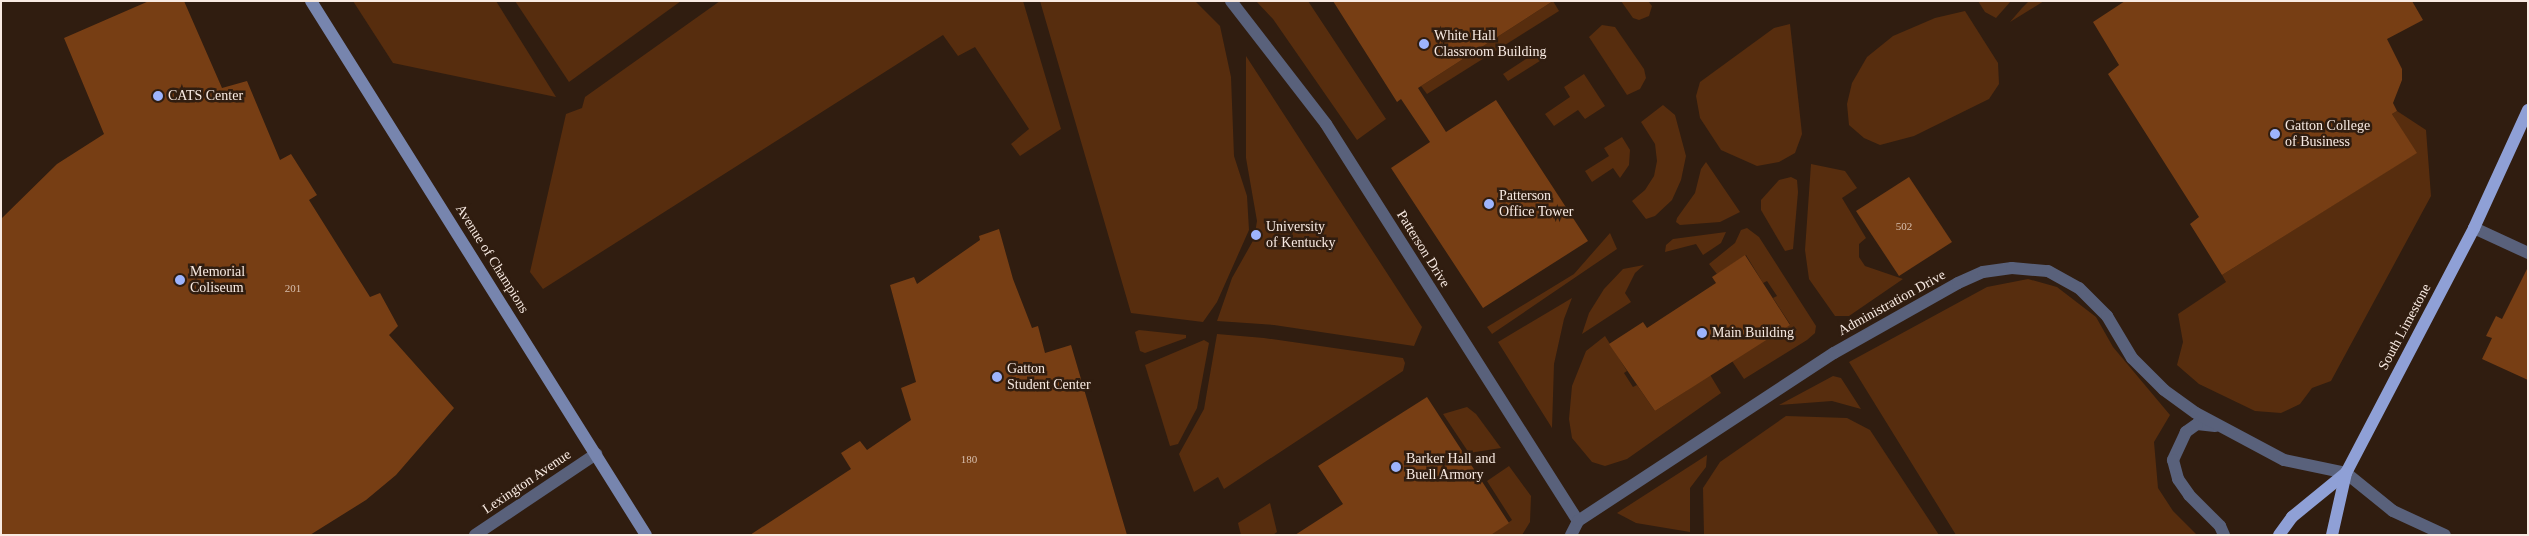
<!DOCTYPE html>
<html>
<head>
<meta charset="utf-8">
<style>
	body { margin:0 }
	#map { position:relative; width:2529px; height:536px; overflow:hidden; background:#301d10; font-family:"Times New Roman",serif }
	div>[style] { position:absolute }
	.green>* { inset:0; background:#572d0e }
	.building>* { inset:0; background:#773e14 }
	.minor>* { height:12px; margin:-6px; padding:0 6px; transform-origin:6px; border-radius:6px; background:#59617b }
	.secondary>* { height:12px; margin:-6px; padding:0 6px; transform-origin:6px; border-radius:6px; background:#7785ae }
	.primary>* { height:12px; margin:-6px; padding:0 6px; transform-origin:6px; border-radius:6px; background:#8fa0d6 }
	.dots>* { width:14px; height:14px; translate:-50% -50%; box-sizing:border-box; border:2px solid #301d10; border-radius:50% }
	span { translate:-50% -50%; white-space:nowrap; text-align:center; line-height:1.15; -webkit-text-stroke:5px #301d10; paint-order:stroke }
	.number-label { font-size:11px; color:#d8bfae }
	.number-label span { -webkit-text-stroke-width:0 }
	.poi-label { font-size:14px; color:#f8eae2 }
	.left { translate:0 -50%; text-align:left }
	.street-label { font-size:14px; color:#f8eae2 }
	.frame { position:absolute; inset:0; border:2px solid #f8eae2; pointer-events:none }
</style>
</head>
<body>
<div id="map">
	<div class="green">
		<i style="clip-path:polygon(353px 1px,496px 1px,556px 97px,393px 63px)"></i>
		<i style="clip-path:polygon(515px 1px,681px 1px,569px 82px)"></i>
		<i style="clip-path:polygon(720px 1px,1023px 1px,1061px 129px,1020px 156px,1011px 144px,1029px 129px,975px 47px,958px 56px,943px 35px,543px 289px,530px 272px,566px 114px,582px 108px,585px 97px)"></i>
		<i style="clip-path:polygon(1040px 1px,1195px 1px,1220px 26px,1231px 77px,1234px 156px,1247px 196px,1249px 230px,1217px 302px,1203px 322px,1131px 313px)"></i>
		<i style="clip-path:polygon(1256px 1px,1308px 1px,1386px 119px,1357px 140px,1273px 19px)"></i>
		<i style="clip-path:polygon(1553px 1px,1559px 11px,1427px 94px,1421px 86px)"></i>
		<i style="clip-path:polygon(1621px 1px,1648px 1px,1652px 6px,1649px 16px,1639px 20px,1633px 18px)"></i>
		<i style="clip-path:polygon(1978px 1px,2011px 1px,1996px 18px,1985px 12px)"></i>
		<i style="clip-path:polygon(2029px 1px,2044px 1px,2010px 22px,2022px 8px)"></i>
		<i style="clip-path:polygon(1965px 11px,1998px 63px,1999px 84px,1989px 99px,1914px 136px,1880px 145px,1864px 138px,1849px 125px,1847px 104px,1852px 83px,1867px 57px,1893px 36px,1935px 18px)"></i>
		<i style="clip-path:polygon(1790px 24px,1802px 134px,1795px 153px,1779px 162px,1757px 166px,1721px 150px,1700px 118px,1696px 96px,1700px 82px,1774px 28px)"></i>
		<i style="clip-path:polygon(1602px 25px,1615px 27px,1644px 69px,1646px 78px,1640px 89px,1627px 95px,1589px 37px)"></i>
		<i style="clip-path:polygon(1538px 51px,1543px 59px,1508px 81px,1503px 74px)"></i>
		<i style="clip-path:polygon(1246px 56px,1422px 327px,1414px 346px,1274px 325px,1217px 321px,1232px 278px,1254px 239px,1257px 221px,1246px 158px)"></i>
		<i style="clip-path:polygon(1584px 74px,1605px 106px,1585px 119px,1578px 110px,1554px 126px,1545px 114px,1570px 97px,1564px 87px)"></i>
		<i style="clip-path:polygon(1663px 105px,1675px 115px,1686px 156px,1681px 180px,1672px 200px,1655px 216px,1646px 219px,1632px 201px,1645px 190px,1654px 176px,1657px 161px,1655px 144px,1641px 122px)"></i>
		<i style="clip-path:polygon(2397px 111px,2426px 130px,2431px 196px,2331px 381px,2312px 388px,2300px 404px,2281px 413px,2255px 411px,2199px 384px,2177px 365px,2183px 342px,2178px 314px,2226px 282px,2222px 275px,2416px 153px,2392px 114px)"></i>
		<i style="clip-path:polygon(1622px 137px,1630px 150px,1629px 165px,1620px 178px,1613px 168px,1592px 182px,1585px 171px,1609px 156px,1604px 148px)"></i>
		<i style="clip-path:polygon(1706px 162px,1740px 212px,1720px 222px,1680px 225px,1676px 222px,1677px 218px,1695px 193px,1701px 169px)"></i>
		<i style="clip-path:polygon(1811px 164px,1845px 171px,1857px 188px,1842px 198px,1866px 238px,1859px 244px,1859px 257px,1865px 266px,1903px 279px,1849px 316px,1835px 316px,1809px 279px,1805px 250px)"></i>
		<i style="clip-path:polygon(1791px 177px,1797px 180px,1798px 192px,1793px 249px,1785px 251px,1761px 210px,1761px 200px,1779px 180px)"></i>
		<i style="clip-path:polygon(1747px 228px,1759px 237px,1816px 326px,1815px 333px,1807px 340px,1744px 379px,1728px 355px,1790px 324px,1773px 298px,1777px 296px,1767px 281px,1763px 283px,1746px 255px,1717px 274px,1709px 264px,1735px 243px,1741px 230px)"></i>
		<i style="clip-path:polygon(1726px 232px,1721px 243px,1703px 255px,1696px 244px,1665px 252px,1666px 245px,1673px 239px)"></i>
		<i style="clip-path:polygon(1610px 233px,1617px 249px,1492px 334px,1487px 327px,1574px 274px)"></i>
		<i style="clip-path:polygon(1644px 265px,1635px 273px,1625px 293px,1631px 302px,1582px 334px,1589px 313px,1604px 289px,1623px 269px)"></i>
		<i style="clip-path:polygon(2028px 279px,2057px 287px,2096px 317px,2113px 347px,2170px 415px,2154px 442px,2158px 488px,2173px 511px,2197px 535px,1956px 535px,1849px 362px,1987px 287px)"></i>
		<i style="clip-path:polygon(1572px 298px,1564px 319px,1554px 364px,1552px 428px,1498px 342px)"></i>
		<i style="clip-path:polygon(1139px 330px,1186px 335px,1186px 338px,1145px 353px,1140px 351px,1135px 332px)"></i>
		<i style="clip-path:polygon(1217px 334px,1264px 338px,1403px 358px,1405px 363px,1403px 371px,1224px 489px,1218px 477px,1194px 492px,1179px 454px,1204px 409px)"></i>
		<i style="clip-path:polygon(1605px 336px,1627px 371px,1624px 373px,1633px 387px,1637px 385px,1655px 411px,1686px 391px,1706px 368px,1721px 393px,1627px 459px,1605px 466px,1592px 462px,1572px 438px,1569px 419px,1572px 386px,1586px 351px)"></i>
		<i style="clip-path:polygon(1204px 340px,1209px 343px,1197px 408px,1178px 444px,1170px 446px,1145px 365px)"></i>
		<i style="clip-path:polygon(1833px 376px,1841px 378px,1861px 409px,1832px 401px,1779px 405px)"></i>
		<i style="clip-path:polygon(1467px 407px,1476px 414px,1501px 448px,1469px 453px,1443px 414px)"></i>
		<i style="clip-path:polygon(1786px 416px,1847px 418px,1870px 430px,1939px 535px,1704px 534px,1703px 488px,1720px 462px)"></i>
		<i style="clip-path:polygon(1707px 455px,1706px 467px,1690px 488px,1690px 532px,1636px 523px,1617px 513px)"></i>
		<i style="clip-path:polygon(1509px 466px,1531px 496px,1530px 522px,1522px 535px,1491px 535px,1512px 520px,1487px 481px)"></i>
		<i style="clip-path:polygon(1270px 503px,1277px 532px,1273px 535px,1241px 535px,1238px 523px)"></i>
	</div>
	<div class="building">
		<i style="clip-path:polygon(149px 1px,184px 1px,222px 88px,247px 81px,280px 160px,291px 154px,317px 195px,309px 200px,370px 297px,380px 293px,398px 326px,389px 335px,454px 408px,396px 475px,366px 500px,310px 535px,1px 535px,1px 219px,57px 164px,104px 134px,64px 38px)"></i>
		<i style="clip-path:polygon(1333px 1px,1553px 1px,1418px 88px,1446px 132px,1496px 100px,1588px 241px,1483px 308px,1391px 168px,1430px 142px,1401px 99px,1397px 102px)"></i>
		<i style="clip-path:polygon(2125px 1px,2412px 1px,2423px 20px,2387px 39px,2402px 69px,2402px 80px,2393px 103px,2397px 111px,2392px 114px,2417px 153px,2222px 275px,2190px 224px,2199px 217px,2108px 74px,2119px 65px,2093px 22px)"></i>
		<i style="clip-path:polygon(1909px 177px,1952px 242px,1899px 276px,1856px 211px)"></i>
		<i style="clip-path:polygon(999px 229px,1013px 279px,1032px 328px,1038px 326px,1045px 353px,1071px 345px,1127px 535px,750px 535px,851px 469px,841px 453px,860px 441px,867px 450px,911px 420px,901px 388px,916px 382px,890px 285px,914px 277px,917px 284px,980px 240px,979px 236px)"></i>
		<i style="clip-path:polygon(1745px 255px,1790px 325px,1655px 411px,1609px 344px,1643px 322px,1647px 328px,1716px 283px,1712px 277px)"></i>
		<i style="clip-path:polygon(2528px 267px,2528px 380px,2482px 359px,2492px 338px,2486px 336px,2496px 316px,2502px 319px)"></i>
		<i style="clip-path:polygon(1427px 397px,1509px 523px,1491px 535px,1295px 535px,1343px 504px,1318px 466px)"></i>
	</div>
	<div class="minor">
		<i style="left:1231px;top:1px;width:155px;rotate:52.3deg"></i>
		<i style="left:1326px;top:124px;width:470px;rotate:57.6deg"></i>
		<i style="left:2474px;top:228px;width:60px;rotate:24.8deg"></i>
		<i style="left:2215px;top:426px;width:18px;rotate:-174deg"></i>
		<i style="left:2197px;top:424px;width:14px;rotate:144deg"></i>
		<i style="left:2186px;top:432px;width:31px;rotate:115deg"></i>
		<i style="left:2173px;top:460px;width:20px;rotate:75deg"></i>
		<i style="left:2178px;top:479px;width:19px;rotate:55deg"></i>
		<i style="left:2189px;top:495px;width:44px;rotate:45deg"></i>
		<i style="left:2220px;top:526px;width:10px;rotate:66deg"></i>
		<i style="left:475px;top:535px;width:146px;rotate:-33.8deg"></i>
		<i style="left:1571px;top:535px;width:16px;rotate:-63deg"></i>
		<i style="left:1578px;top:521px;width:306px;rotate:-33.3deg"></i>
		<i style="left:1834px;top:353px;width:142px;rotate:-29.4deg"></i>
		<i style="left:1958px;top:283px;width:27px;rotate:-24deg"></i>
		<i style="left:1983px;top:272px;width:29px;rotate:-8deg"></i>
		<i style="left:2012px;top:268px;width:36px;rotate:5deg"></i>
		<i style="left:2048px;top:271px;width:35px;rotate:29deg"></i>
		<i style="left:2079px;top:288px;width:40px;rotate:45deg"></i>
		<i style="left:2107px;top:316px;width:49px;rotate:59.2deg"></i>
		<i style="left:2132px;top:358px;width:45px;rotate:45deg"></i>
		<i style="left:2164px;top:390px;width:39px;rotate:36deg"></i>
		<i style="left:2196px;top:413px;width:100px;rotate:28.1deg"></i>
		<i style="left:2284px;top:460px;width:63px;rotate:11.8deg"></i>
		<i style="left:2346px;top:473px;width:60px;rotate:39deg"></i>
		<i style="left:2393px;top:511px;width:57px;rotate:24.8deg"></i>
	</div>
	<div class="secondary">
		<i style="left:311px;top:1px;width:630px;rotate:57.9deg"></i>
	</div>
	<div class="primary">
		<i style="left:2279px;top:535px;width:22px;rotate:-54deg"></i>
		<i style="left:2292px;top:517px;width:70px;rotate:-39.2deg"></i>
		<i style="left:2346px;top:473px;width:276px;rotate:-62.4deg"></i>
		<i style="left:2474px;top:228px;width:130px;rotate:-65.4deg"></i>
		<i style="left:2332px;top:535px;width:64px;rotate:-77.3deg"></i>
	</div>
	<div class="dots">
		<i style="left:1424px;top:44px;background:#9db4fd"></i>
		<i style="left:158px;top:96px;background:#9db4fd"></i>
		<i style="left:2275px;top:134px;background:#9db4fd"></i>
		<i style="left:1489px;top:204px;background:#9db4fd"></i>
		<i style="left:1256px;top:235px;background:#9db4fd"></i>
		<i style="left:180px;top:280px;background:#9db4fd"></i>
		<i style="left:1702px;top:333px;background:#9db4fd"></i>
		<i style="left:997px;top:377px;background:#9db4fd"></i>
		<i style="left:1396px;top:467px;background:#9db4fd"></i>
	</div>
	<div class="number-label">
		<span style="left:1904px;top:226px">502</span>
		<span style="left:293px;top:288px">201</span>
		<span style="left:969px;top:459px">180</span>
	</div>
	<div class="poi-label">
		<span class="left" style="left:1434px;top:44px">White Hall<br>Classroom Building</span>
		<span class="left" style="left:168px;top:96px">CATS Center</span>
		<span class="left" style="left:2285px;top:134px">Gatton College<br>of Business</span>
		<span class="left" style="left:1499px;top:204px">Patterson<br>Office Tower</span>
		<span class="left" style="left:1266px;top:235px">University<br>of Kentucky</span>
		<span class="left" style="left:190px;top:280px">Memorial<br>Coliseum</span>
		<span class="left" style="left:1712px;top:333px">Main Building</span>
		<span class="left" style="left:1007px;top:377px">Gatton<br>Student Center</span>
		<span class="left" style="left:1406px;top:467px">Barker Hall and<br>Buell Armory</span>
	</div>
	<div class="street-label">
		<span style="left:1423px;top:249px;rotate:58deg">Patterson Drive</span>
		<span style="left:492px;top:259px;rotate:58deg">Avenue of Champions</span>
		<span style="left:1892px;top:303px;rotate:-29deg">Administration Drive</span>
		<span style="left:2405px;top:327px;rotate:-62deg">South Limestone</span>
		<span style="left:527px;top:482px;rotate:-34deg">Lexington Avenue</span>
	</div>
	<div class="frame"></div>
</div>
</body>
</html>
